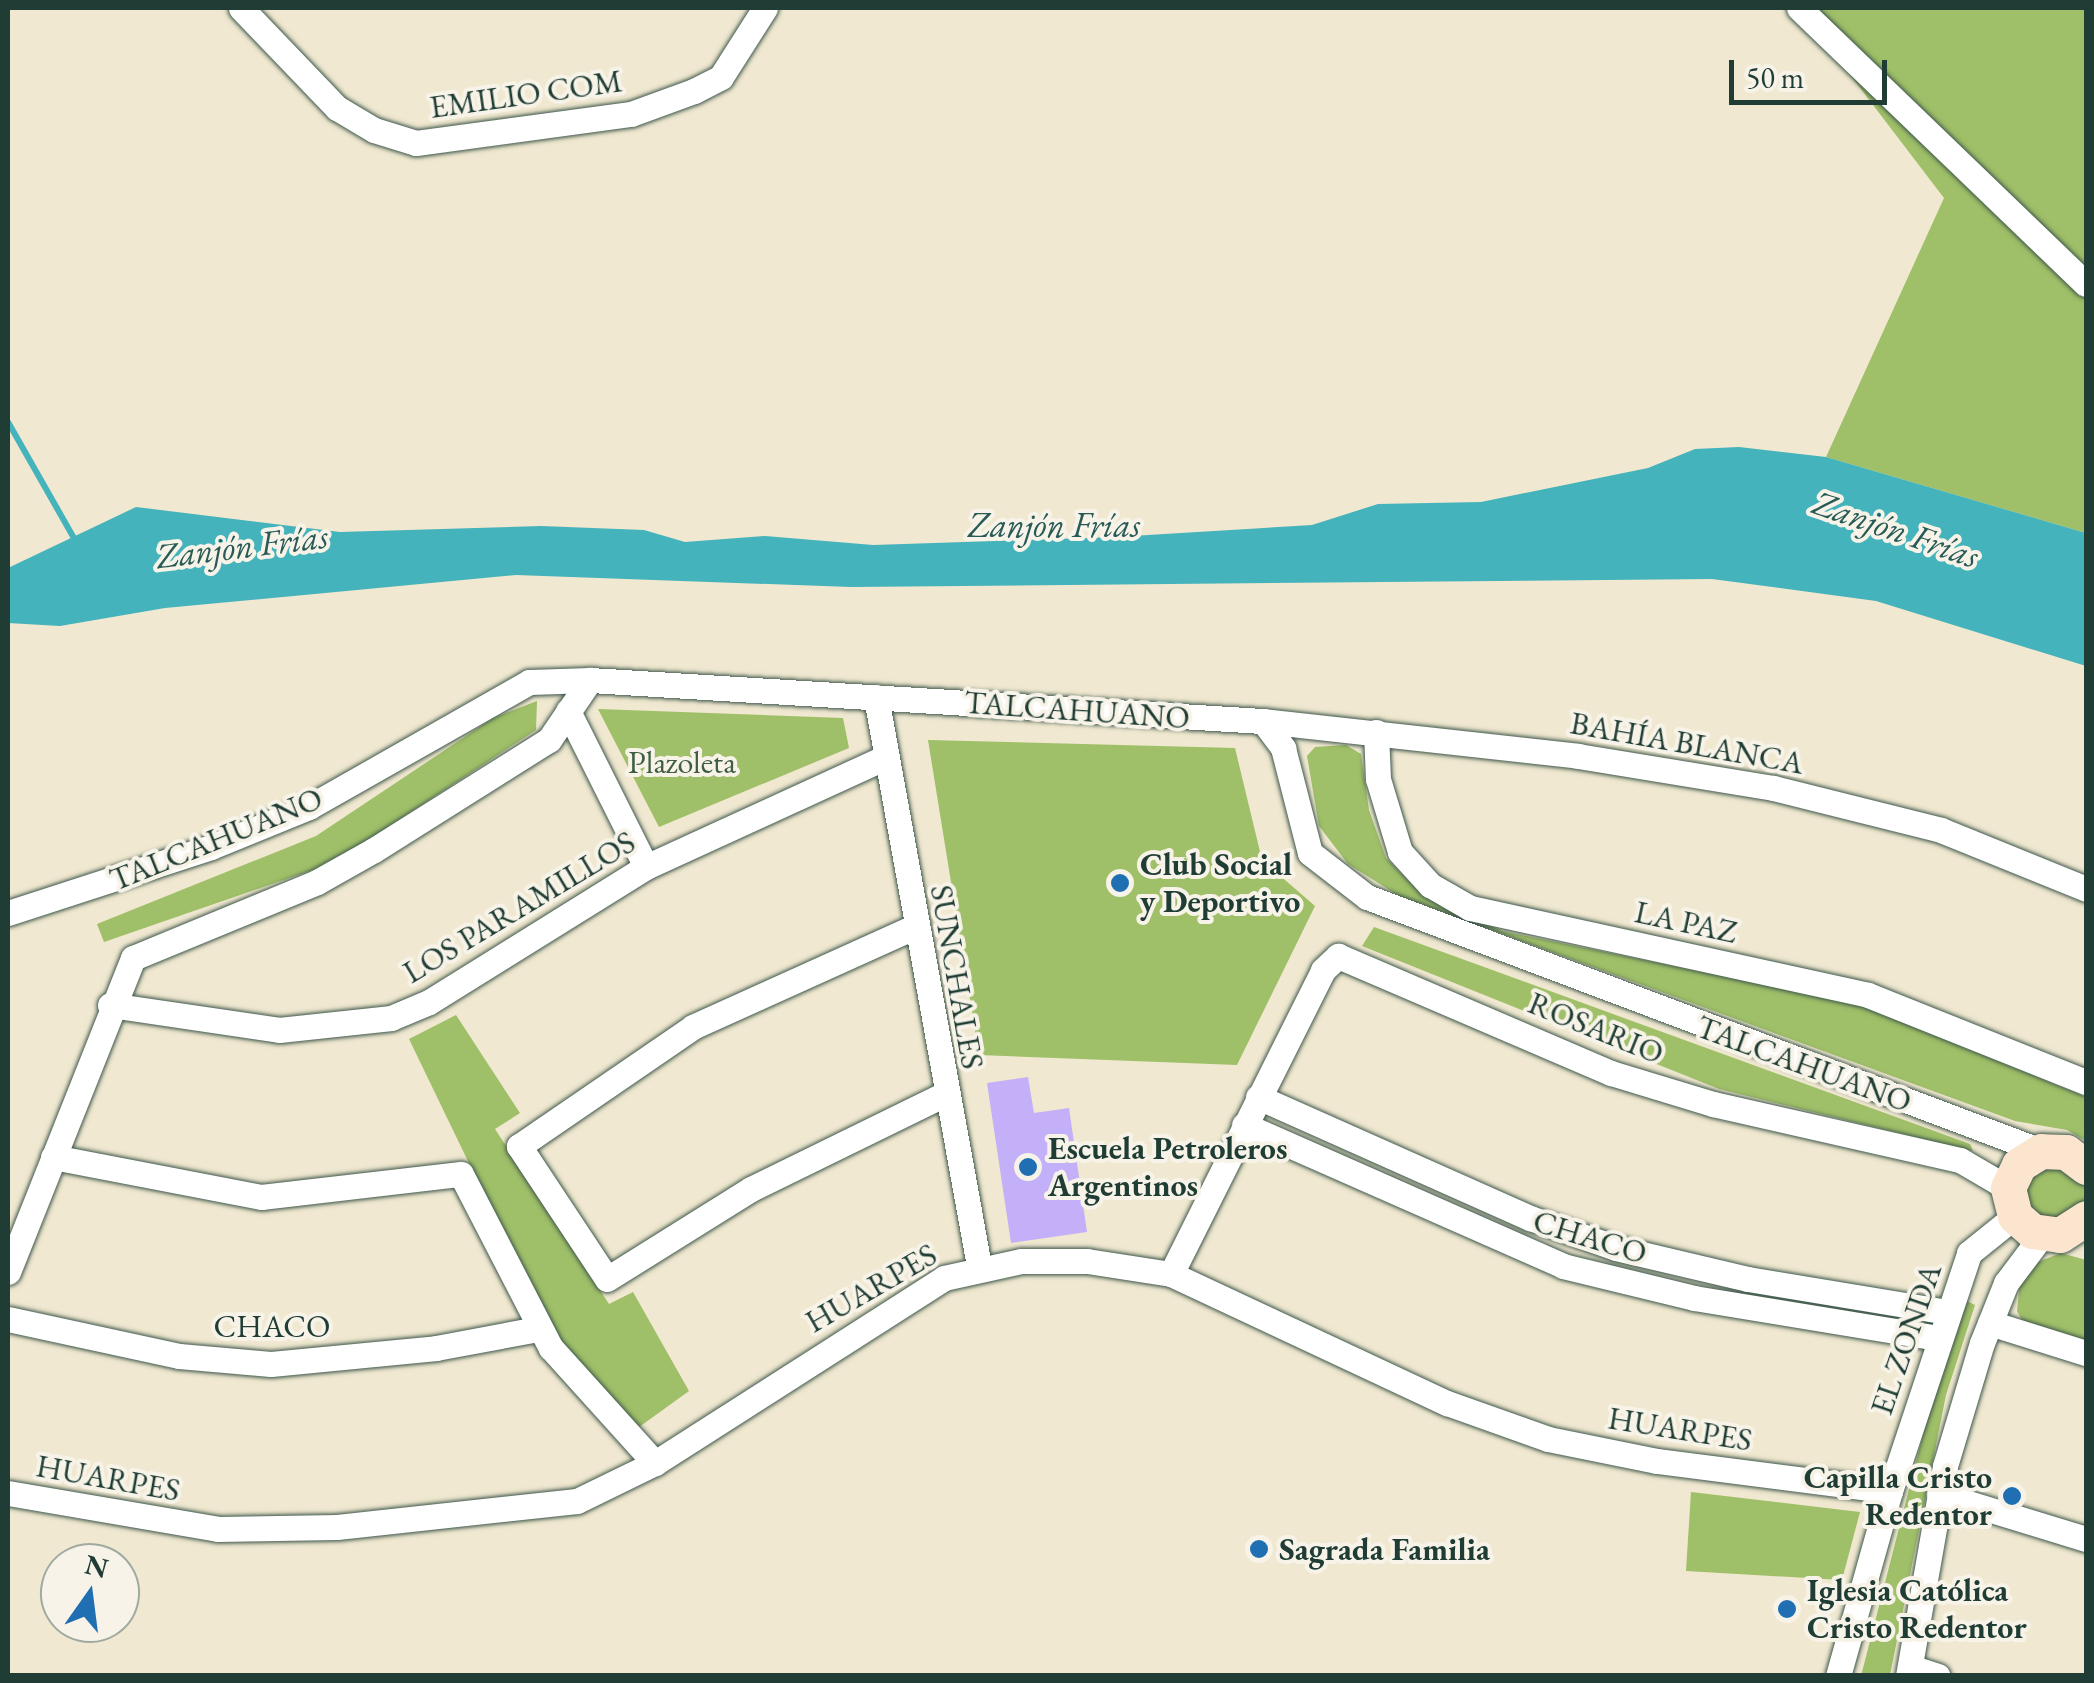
<!DOCTYPE html>
<html>
<head>
<meta charset="utf-8">
<style>
	body { margin:0 }
	#map { position:relative; width:2094px; height:1683px; overflow:hidden; background:#f0e8d0; font-family:"EB Garamond",serif }
	div>[style] { position:absolute }
	.green>* { inset:0; background:#9fbf68 }
	.round { border-radius:50% }
	.water>* { inset:0; background:#44b3bb }
	.stream>* { height:6px; margin:-3px; padding:0 3px; transform-origin:3px; border-radius:3px; background:#44b3bb }
	.building>* { inset:0; background:#c4b0f9 }
	.roads { filter:drop-shadow(0 0 2px #3e574b) drop-shadow(0 0 2px #3e574b) }
	.street>* { height:25px; margin:-12.5px; padding:0 12.5px; transform-origin:12.5px; border-radius:12.5px; background:#fff }
	.secondary>* { height:35px; margin:-17.5px; padding:0 17.5px; transform-origin:17.5px; border-radius:17.5px; background:#fbe5cf }
	.dots>* { width:28px; height:28px; translate:-50% -50%; box-sizing:border-box; border:5px solid #f7f3e8; border-radius:50% }
	span { translate:-50% -50%; white-space:nowrap; text-align:center; line-height:1.15; -webkit-text-stroke:8px #f7f3e8; paint-order:stroke }
	.street-label { font-size:32px; color:#1f3d34 }
	.park-label { font-size:32px; color:#3f5e41 }
	.poi-label { font-size:32px; color:#1f3d34; font-weight:700 }
	.left { translate:0 -50%; text-align:left }
	.right { translate:-100% -50%; text-align:right }
	.water-label { font-size:35px; color:#285a56; font-style:italic }
	.frame { position:absolute; inset:0; border:10px solid #1f3d34; pointer-events:none }
	.north { position:absolute; left:40px; top:1543px; width:100px; height:100px; box-sizing:border-box; background:#f7f3e8; border:2px solid #a1aaa0; border-radius:50%; rotate:14deg; font-size:28px; font-weight:700; line-height:40px; text-align:center; color:#1f3d34 }
	.north::after { content:''; display:block; margin:auto; width:35px; height:45px; background:#1f6fb2; clip-path:polygon(50% 0,100% 100%,50% 72%,0 100%) }
	.scale { position:absolute; left:1729px; top:60px; width:158px; height:45px; box-sizing:border-box; border:5px solid #1f3d34; border-top:0; padding-left:12px; font-size:30px; line-height:35px; white-space:nowrap; color:#1f3d34; -webkit-text-stroke:8px #f7f3e8; paint-order:stroke }
</style>
</head>
<body>
<div id="map">
	<div class="green">
		<i style="clip-path:polygon(1799px 8px,2086px 8px,2086px 533px,1826px 457px,1944px 198px)"></i>
		<i style="clip-path:polygon(537px 701px,536px 730px,333px 863px,104px 942px,97px 924px,316px 836px,493px 718px)"></i>
		<i style="clip-path:polygon(598px 709px,843px 718px,849px 748px,659px 827px)"></i>
		<i style="clip-path:polygon(928px 740px,1235px 748px,1262px 860px,1315px 906px,1237px 1065px,979px 1055px)"></i>
		<i style="clip-path:polygon(1346px 745px,1361px 754px,1369px 810px,1386px 858px,1423px 895px,1502px 931px,1859px 1004px,2086px 1097px,2086px 1141px,2067px 1130px,2015px 1121px,1399px 896px,1348px 864px,1319px 826px,1307px 756px,1315px 747px)"></i>
		<i style="clip-path:polygon(1374px 927px,1970px 1144px,1973px 1151px,1719px 1089px,1362px 946px)"></i>
		<i style="clip-path:polygon(456px 1015px,520px 1113px,495px 1129px,609px 1304px,633px 1292px,689px 1391px,635px 1430px,550px 1331px,409px 1039px)"></i>
		<i class="round" style="left:2023px;top:1161px;width:62px;height:62px"></i>
		<i style="clip-path:polygon(2061px 1253px,2086px 1260px,2086px 1340px,2022px 1320px,2017px 1311px,2020px 1282px,2038px 1262px)"></i>
		<i style="clip-path:polygon(1967px 1301px,1975px 1305px,1946px 1395px,1890px 1675px,1861px 1676px,1934px 1392px)"></i>
		<i style="clip-path:polygon(1691px 1492px,1860px 1512px,1842px 1580px,1686px 1571px)"></i>
	</div>
	<div class="water">
		<i style="clip-path:polygon(1739px 447px,1826px 457px,2086px 533px,2086px 666px,1876px 601px,1712px 579px,851px 587px,516px 575px,165px 608px,60px 626px,8px 623px,8px 568px,136px 507px,340px 532px,541px 526px,644px 530px,685px 542px,765px 536px,873px 545px,1115px 537px,1312px 525px,1378px 504px,1481px 502px,1648px 468px,1695px 449px)"></i>
	</div>
	<div class="stream">
		<i style="left:8px;top:422px;width:144px;rotate:60.4deg"></i>
	</div>
	<div class="building">
		<i style="clip-path:polygon(1028px 1077px,1034px 1113px,1069px 1108px,1087px 1232px,1011px 1243px,987px 1083px)"></i>
	</div>
	<div class="roads">
		<div class="street">
			<i style="left:241px;top:8px;width:139px;rotate:46.2deg"></i>
			<i style="left:337px;top:108px;width:43px;rotate:30.7deg"></i>
			<i style="left:374px;top:130px;width:44px;rotate:17.2deg"></i>
			<i style="left:416px;top:143px;width:217px;rotate:-7.7deg"></i>
			<i style="left:631px;top:114px;width:67px;rotate:-20.1deg"></i>
			<i style="left:694px;top:91px;width:30px;rotate:-27deg"></i>
			<i style="left:721px;top:77px;width:82px;rotate:-57.5deg"></i>
			<i style="left:1799px;top:8px;width:398px;rotate:43.9deg"></i>
			<i style="left:876px;top:697px;width:578px;rotate:79.74deg"></i>
			<i style="left:568px;top:711px;width:174px;rotate:63.4deg"></i>
			<i style="left:1263px;top:721px;width:34px;rotate:53deg"></i>
			<i style="left:1283px;top:748px;width:108px;rotate:75.6deg"></i>
			<i style="left:1310px;top:853px;width:72px;rotate:37.7deg"></i>
			<i style="left:1367px;top:897px;width:720px;rotate:20.65deg"></i>
			<i style="left:1376px;top:732px;width:47px;rotate:87.6deg"></i>
			<i style="left:1378px;top:779px;width:76px;rotate:73.2deg"></i>
			<i style="left:1400px;top:852px;width:45px;rotate:47.7deg"></i>
			<i style="left:1430px;top:885px;width:46px;rotate:29.9deg"></i>
			<i style="left:1470px;top:908px;width:407px;rotate:12.3deg"></i>
			<i style="left:1868px;top:995px;width:235px;rotate:21.8deg"></i>
			<i style="left:8px;top:913px;width:213px;rotate:-18deg"></i>
			<i style="left:211px;top:847px;width:106px;rotate:-22.2deg"></i>
			<i style="left:309px;top:807px;width:253px;rotate:-29.6deg"></i>
			<i style="left:529px;top:682px;width:61px;rotate:-1.9deg"></i>
			<i style="left:590px;top:680px;width:674px;rotate:3.49deg"></i>
			<i style="left:1263px;top:721px;width:317px;rotate:6.3deg"></i>
			<i style="left:1578px;top:756px;width:198px;rotate:9.3deg"></i>
			<i style="left:1773px;top:788px;width:173px;rotate:14deg"></i>
			<i style="left:1941px;top:830px;width:157px;rotate:22.1deg"></i>
			<i style="left:914px;top:927px;width:243px;rotate:155.7deg"></i>
			<i style="left:693px;top:1027px;width:211px;rotate:145.6deg"></i>
			<i style="left:519px;top:1146px;width:159px;rotate:56.5deg"></i>
			<i style="left:607px;top:1279px;width:170px;rotate:-32deg"></i>
			<i style="left:751px;top:1189px;width:216px;rotate:-26.1deg"></i>
			<i style="left:110px;top:1005px;width:171px;rotate:8.4deg"></i>
			<i style="left:279px;top:1030px;width:113px;rotate:-6.1deg"></i>
			<i style="left:391px;top:1018px;width:41px;rotate:-22.8deg"></i>
			<i style="left:429px;top:1002px;width:256px;rotate:-31.9deg"></i>
			<i style="left:646px;top:867px;width:262px;rotate:-24.6deg"></i>
			<i style="left:1258px;top:1097px;width:298px;rotate:24deg"></i>
			<i style="left:1530px;top:1218px;width:91px;rotate:19.2deg"></i>
			<i style="left:1616px;top:1248px;width:136px;rotate:13.2deg"></i>
			<i style="left:1748px;top:1279px;width:202px;rotate:9.4deg"></i>
			<i style="left:1244px;top:1125px;width:349px;rotate:23.8deg"></i>
			<i style="left:1563px;top:1266px;width:135px;rotate:13.7deg"></i>
			<i style="left:1694px;top:1298px;width:248px;rotate:9.3deg"></i>
			<i style="left:53px;top:1157px;width:212px;rotate:10.9deg"></i>
			<i style="left:261px;top:1197px;width:201px;rotate:-6.6deg"></i>
			<i style="left:461px;top:1174px;width:196px;rotate:62.7deg"></i>
			<i style="left:551px;top:1348px;width:155px;rotate:47.9deg"></i>
			<i style="left:8px;top:1272px;width:338px;rotate:-68.3deg"></i>
			<i style="left:133px;top:958px;width:199px;rotate:-22.4deg"></i>
			<i style="left:317px;top:882px;width:65px;rotate:-29.3deg"></i>
			<i style="left:374px;top:850px;width:207px;rotate:-32.2deg"></i>
			<i style="left:549px;top:740px;width:73px;rotate:-55.7deg"></i>
			<i style="left:1171px;top:1274px;width:340px;rotate:-63.4deg"></i>
			<i style="left:1323px;top:970px;width:21px;rotate:-43deg"></i>
			<i style="left:1338px;top:956px;width:297px;rotate:23.2deg"></i>
			<i style="left:1611px;top:1073px;width:107px;rotate:16.9deg"></i>
			<i style="left:1713px;top:1104px;width:253px;rotate:12.8deg"></i>
			<i style="left:1960px;top:1160px;width:56px;rotate:30.3deg"></i>
			<i style="left:8px;top:1319px;width:175px;rotate:12.2deg"></i>
			<i style="left:179px;top:1356px;width:92px;rotate:5deg"></i>
			<i style="left:271px;top:1364px;width:166px;rotate:-5.5deg"></i>
			<i style="left:436px;top:1348px;width:104px;rotate:-10.6deg"></i>
			<i style="left:1990px;top:1323px;width:101px;rotate:17.4deg"></i>
			<i style="left:8px;top:1493px;width:213px;rotate:9.7deg"></i>
			<i style="left:218px;top:1529px;width:119px;rotate:-1deg"></i>
			<i style="left:337px;top:1527px;width:241px;rotate:-6.2deg"></i>
			<i style="left:577px;top:1501px;width:87px;rotate:-26deg"></i>
			<i style="left:655px;top:1463px;width:343px;rotate:-32.6deg"></i>
			<i style="left:944px;top:1278px;width:79px;rotate:-12.4deg"></i>
			<i style="left:1021px;top:1261px;width:66px"></i>
			<i style="left:1087px;top:1261px;width:85px;rotate:8.8deg"></i>
			<i style="left:1171px;top:1274px;width:305px;rotate:25.1deg"></i>
			<i style="left:1447px;top:1403px;width:107px;rotate:19.6deg"></i>
			<i style="left:1548px;top:1439px;width:111px;rotate:11.4deg"></i>
			<i style="left:1657px;top:1461px;width:235px;rotate:7.3deg"></i>
			<i style="left:1939px;top:1494px;width:154px;rotate:17deg"></i>
			<i style="left:1910px;top:1667px;width:29px;rotate:18deg"></i>
			<i style="left:1838px;top:1676px;width:192px;rotate:-74.3deg"></i>
			<i style="left:1890px;top:1491px;width:251px;rotate:-71.6deg"></i>
			<i style="left:1969px;top:1253px;width:59px;rotate:-38.8deg"></i>
			<i style="left:1908px;top:1676px;width:213px;rotate:-80deg"></i>
			<i style="left:1945px;top:1466px;width:128px;rotate:-73.3deg"></i>
			<i style="left:1982px;top:1343px;width:65px;rotate:-68.2deg"></i>
			<i style="left:2006px;top:1283px;width:60px;rotate:-53.1deg"></i>
		</div>
		<div class="secondary">
			<i style="left:2086px;top:1167px;width:25px;rotate:-143deg"></i>
			<i style="left:2066px;top:1152px;width:25px;rotate:-178deg"></i>
			<i style="left:2041px;top:1151px;width:26px;rotate:148deg"></i>
			<i style="left:2019px;top:1165px;width:25px;rotate:116deg"></i>
			<i style="left:2008px;top:1188px;width:29px;rotate:76deg"></i>
			<i style="left:2015px;top:1216px;width:23px;rotate:41deg"></i>
			<i style="left:2032px;top:1231px;width:28px;rotate:8deg"></i>
			<i style="left:2060px;top:1235px;width:31px;rotate:-33deg"></i>
		</div>
	</div>
	<div class="dots">
		<i style="left:1120px;top:883px;background:#1f6fb2"></i>
		<i style="left:1028px;top:1167px;background:#1f6fb2"></i>
		<i style="left:2012px;top:1496px;background:#1f6fb2"></i>
		<i style="left:1259px;top:1549px;background:#1f6fb2"></i>
		<i style="left:1787px;top:1609px;background:#1f6fb2"></i>
	</div>
	<div class="street-label">
		<span style="left:526px;top:94px;rotate:-8deg">EMILIO COM</span>
		<span style="left:1077px;top:710px;rotate:4deg">TALCAHUANO</span>
		<span style="left:1687px;top:743px;rotate:10deg">BAHÍA BLANCA</span>
		<span style="left:216px;top:839px;rotate:-22deg">TALCAHUANO</span>
		<span style="left:519px;top:907px;rotate:-31deg">LOS PARAMILLOS</span>
		<span style="left:1686px;top:922px;rotate:12deg">LA PAZ</span>
		<span style="left:957px;top:977px;rotate:80deg">SUNCHALES</span>
		<span style="left:1596px;top:1028px;rotate:22deg">ROSARIO</span>
		<span style="left:1804px;top:1064px;rotate:20deg">TALCAHUANO</span>
		<span style="left:1590px;top:1237px;rotate:17deg">CHACO</span>
		<span style="left:871px;top:1288px;rotate:-30deg">HUARPES</span>
		<span style="left:272px;top:1326px">CHACO</span>
		<span style="left:1906px;top:1339px;rotate:-71deg">EL ZONDA</span>
		<span style="left:1680px;top:1429px;rotate:9deg">HUARPES</span>
		<span style="left:108px;top:1478px;rotate:10deg">HUARPES</span>
	</div>
	<div class="park-label">
		<span style="left:682px;top:762px">Plazoleta</span>
	</div>
	<div class="poi-label">
		<span class="left" style="left:1140px;top:883px">Club Social<br>y Deportivo</span>
		<span class="left" style="left:1048px;top:1167px">Escuela Petroleros<br>Argentinos</span>
		<span class="right" style="left:1992px;top:1496px">Capilla Cristo<br>Redentor</span>
		<span class="left" style="left:1279px;top:1549px">Sagrada Familia</span>
		<span class="left" style="left:1807px;top:1609px">Iglesia Católica<br>Cristo Redentor</span>
	</div>
	<div class="water-label">
		<span style="left:1054px;top:525px">Zanjón Frías</span>
		<span style="left:1896px;top:529px;rotate:19deg">Zanjón Frías</span>
		<span style="left:242px;top:546px;rotate:-7deg">Zanjón Frías</span>
	</div>
	<div class="frame"></div>
	<div class="north">N</div>
	<div class="scale">50 m</div>
</div>
</body>
</html>
